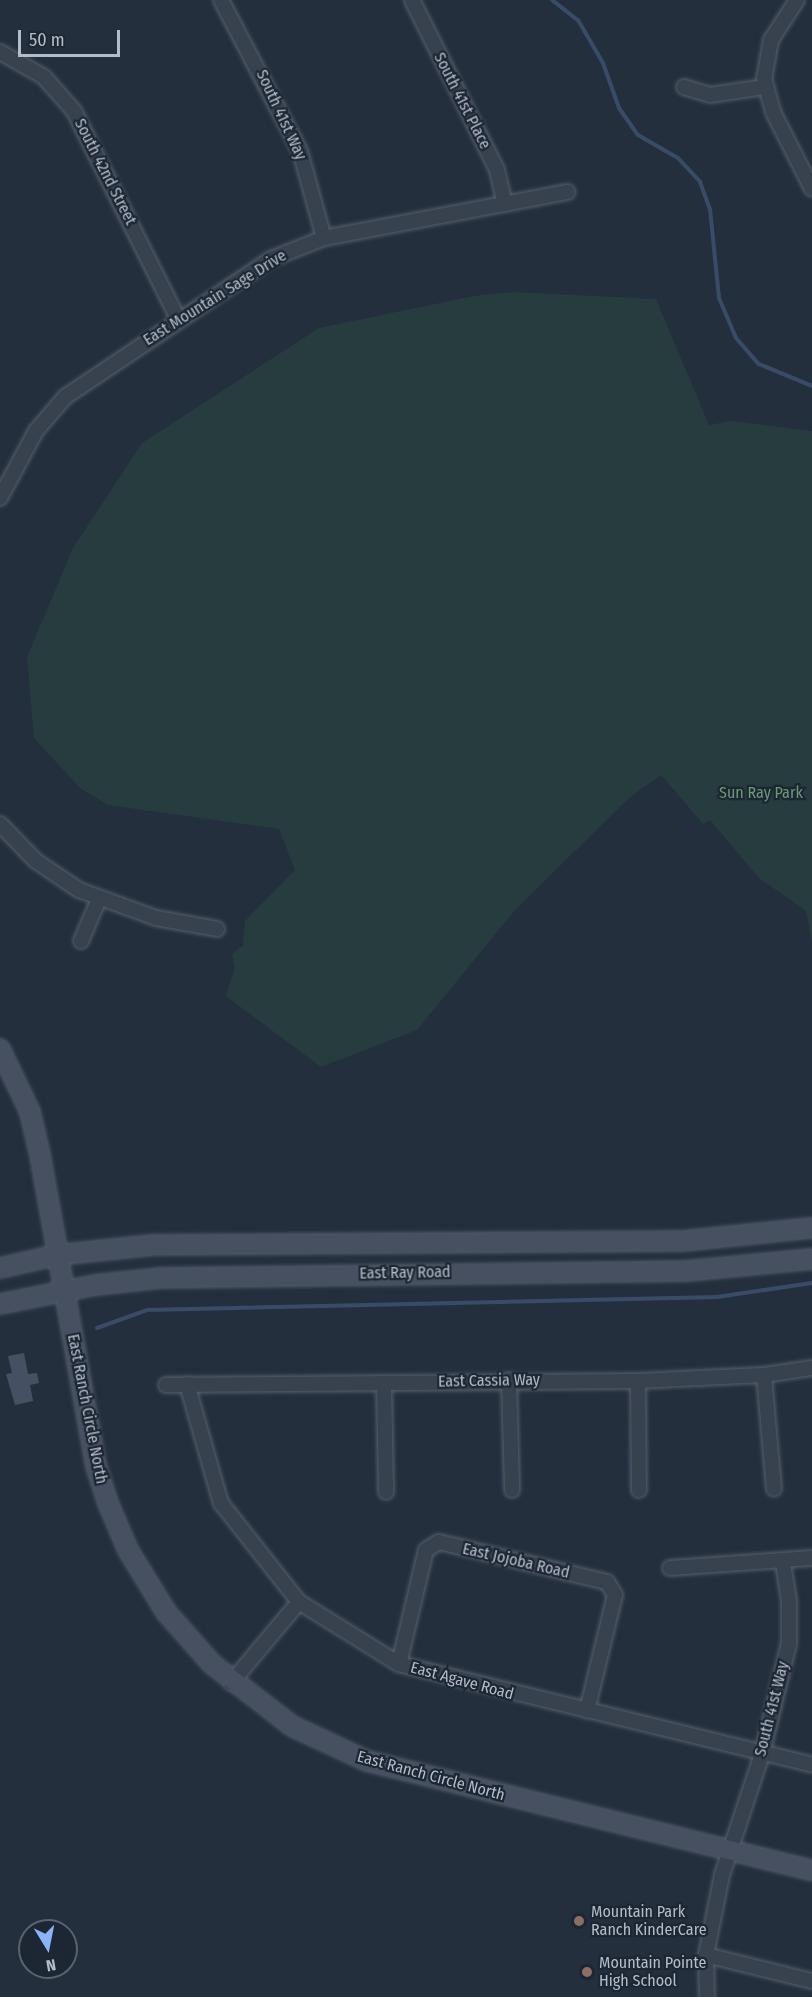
<!DOCTYPE html>
<html>
<head>
<meta charset="utf-8">
<style>
	body { margin:0 }
	#map { position:relative; width:812px; height:1997px; overflow:hidden; background:#242f3e; font-family:"Fira Sans Condensed",sans-serif }
	div>[style] { position:absolute }
	.green>* { inset:0; background:#263c3f }
	.stream>* { height:4px; margin:-2px; padding:0 2px; transform-origin:2px; border-radius:2px; background:#394c67 }
	.building>* { inset:0; background:#455162 }
	.roads { filter:drop-shadow(0 0 2px #565f6c) drop-shadow(0 0 2px #565f6c) }
	.street>* { height:14px; margin:-7px; padding:0 7px; transform-origin:7px; border-radius:7px; background:#38414e }
	.secondary>* { height:18px; margin:-9px; padding:0 9px; transform-origin:9px; border-radius:9px; background:#465061 }
	.dots>* { width:16px; height:16px; translate:-50% -50%; box-sizing:border-box; border:3px solid #1d2633; border-radius:50% }
	span { translate:-50% -50%; white-space:nowrap; text-align:center; line-height:1.15; -webkit-text-stroke:4.5px #1d2633; paint-order:stroke }
	.street-label { font-size:16px; color:#b4bcc9 }
	.park-label { font-size:16px; color:#6b9a76 }
	.poi-label { font-size:16px; color:#b4bcc9 }
	.left { translate:0 -50%; text-align:left }
	.north { position:absolute; left:18px; top:1919px; width:60px; height:60px; box-sizing:border-box; background:#1d2633; border:2px solid #59626f; border-radius:50%; rotate:170deg; font-size:16px; font-weight:700; line-height:24px; text-align:center; color:#b4bcc9 }
	.north::after { content:''; display:block; margin:auto; width:21px; height:27px; background:#8ab4f8; clip-path:polygon(50% 0,100% 100%,50% 72%,0 100%) }
	.scale { position:absolute; left:18px; top:30px; width:102px; height:27px; box-sizing:border-box; border:3px solid #b4bcc9; border-top:0; padding-left:8px; font-size:18px; line-height:21px; white-space:nowrap; color:#b4bcc9; -webkit-text-stroke:4px #1d2633; paint-order:stroke }
</style>
</head>
<body>
<div id="map">
	<div class="green">
		<i style="clip-path:polygon(513px 292px,656px 299px,709px 425px,732px 421px,812px 431px,812px 943px,806px 911px,759px 878px,710px 820px,703px 824px,661px 775px,629px 798px,515px 910px,417px 1030px,321px 1067px,226px 996px,235px 968px,232px 954px,243px 945px,245px 921px,295px 870px,279px 829px,108px 805px,81px 789px,34px 738px,27px 657px,73px 548px,142px 443px,319px 328px,474px 296px)"></i>
	</div>
	<div class="stream">
		<i style="left:552px;top:0;width:33px;rotate:38deg"></i>
		<i style="left:578px;top:20px;width:50px;rotate:59.8deg"></i>
		<i style="left:603px;top:63px;width:48px;rotate:70.4deg"></i>
		<i style="left:619px;top:108px;width:33px;rotate:55deg"></i>
		<i style="left:638px;top:135px;width:46px;rotate:29.9deg"></i>
		<i style="left:678px;top:158px;width:33px;rotate:47deg"></i>
		<i style="left:700px;top:182px;width:29px;rotate:70deg"></i>
		<i style="left:710px;top:209px;width:89px;rotate:84.2deg"></i>
		<i style="left:719px;top:298px;width:43px;rotate:67deg"></i>
		<i style="left:736px;top:338px;width:35px;rotate:49deg"></i>
		<i style="left:759px;top:364px;width:57px;rotate:22.5deg"></i>
		<i style="left:97px;top:1328px;width:53px;rotate:-19.8deg"></i>
		<i style="left:147px;top:1310px;width:570px;rotate:-1.31deg"></i>
		<i style="left:717px;top:1297px;width:96px;rotate:-8.4deg"></i>
	</div>
	<div class="building">
		<i style="clip-path:polygon(24px 1353px,28px 1374px,37px 1373px,39px 1383px,30px 1385px,33px 1401px,15px 1405px,6px 1374px,12px 1373px,8px 1356px)"></i>
	</div>
	<div class="roads">
		<div class="street">
			<i style="left:221px;top:0;width:170px;rotate:62.4deg"></i>
			<i style="left:300px;top:151px;width:90px;rotate:74.6deg"></i>
			<i style="left:412px;top:0;width:190px;rotate:63.4deg"></i>
			<i style="left:497px;top:170px;width:35px;rotate:77deg"></i>
			<i style="left:797px;top:0;width:48px;rotate:123deg"></i>
			<i style="left:771px;top:40px;width:39px;rotate:100deg"></i>
			<i style="left:764px;top:78px;width:35px;rotate:75deg"></i>
			<i style="left:773px;top:112px;width:86px;rotate:63.1deg"></i>
			<i style="left:0;top:52px;width:51px;rotate:29.6deg"></i>
			<i style="left:44px;top:77px;width:45px;rotate:48.6deg"></i>
			<i style="left:74px;top:111px;width:233px;rotate:63.4deg"></i>
			<i style="left:684px;top:87px;width:27px;rotate:17deg"></i>
			<i style="left:710px;top:95px;width:56px;rotate:-8.3deg"></i>
			<i style="left:0;top:498px;width:76px;rotate:-61.8deg"></i>
			<i style="left:36px;top:431px;width:45px;rotate:-49.5deg"></i>
			<i style="left:65px;top:397px;width:248px;rotate:-33.8deg"></i>
			<i style="left:271px;top:259px;width:57px;rotate:-21.6deg"></i>
			<i style="left:324px;top:238px;width:248px;rotate:-10.7deg"></i>
			<i style="left:0;top:824px;width:52px;rotate:45.8deg"></i>
			<i style="left:36px;top:861px;width:52px;rotate:34deg"></i>
			<i style="left:79px;top:890px;width:82px;rotate:20deg"></i>
			<i style="left:156px;top:918px;width:62px;rotate:10.2deg"></i>
			<i style="left:81px;top:941px;width:46px;rotate:-66.8deg"></i>
			<i style="left:764px;top:1375px;width:114px;rotate:85deg"></i>
			<i style="left:509px;top:1380px;width:110px;rotate:88.4deg"></i>
			<i style="left:638px;top:1381px;width:109px;rotate:89.5deg"></i>
			<i style="left:384px;top:1383px;width:109px;rotate:88.9deg"></i>
			<i style="left:187px;top:1384px;width:124px;rotate:74.1deg"></i>
			<i style="left:221px;top:1503px;width:126px;rotate:51.8deg"></i>
			<i style="left:299px;top:1602px;width:118px;rotate:31.8deg"></i>
			<i style="left:399px;top:1664px;width:425px;rotate:13.7deg"></i>
			<i style="left:166px;top:1385px;width:472px;rotate:-0.5deg"></i>
			<i style="left:638px;top:1381px;width:126px;rotate:-2.7deg"></i>
			<i style="left:764px;top:1375px;width:49px;rotate:-8.3deg"></i>
			<i style="left:670px;top:1568px;width:142px;rotate:-4deg"></i>
			<i style="left:399px;top:1664px;width:117px;rotate:-76.7deg"></i>
			<i style="left:426px;top:1550px;width:15px;rotate:-32deg"></i>
			<i style="left:439px;top:1542px;width:173px;rotate:13.4deg"></i>
			<i style="left:607px;top:1582px;width:15px;rotate:58deg"></i>
			<i style="left:615px;top:1595px;width:119px;rotate:103.6deg"></i>
			<i style="left:231px;top:1683px;width:106px;rotate:-50deg"></i>
			<i style="left:706px;top:1955px;width:109px;rotate:13.8deg"></i>
			<i style="left:707px;top:1997px;width:42px;rotate:-91.4deg"></i>
			<i style="left:706px;top:1955px;width:82px;rotate:-78.7deg"></i>
			<i style="left:722px;top:1875px;width:127px;rotate:-71.7deg"></i>
			<i style="left:762px;top:1754px;width:114px;rotate:-76.3deg"></i>
			<i style="left:789px;top:1643px;width:42px;rotate:-90deg"></i>
			<i style="left:789px;top:1601px;width:37px;rotate:-99deg"></i>
		</div>
		<div class="secondary">
			<i style="left:0;top:1049px;width:70px;rotate:64.5deg"></i>
			<i style="left:30px;top:1112px;width:44px;rotate:76.9deg"></i>
			<i style="left:40px;top:1155px;width:316px;rotate:79.8deg"></i>
			<i style="left:96px;top:1466px;width:39px;rotate:72deg"></i>
			<i style="left:108px;top:1503px;width:51px;rotate:66.9deg"></i>
			<i style="left:128px;top:1550px;width:73px;rotate:58.5deg"></i>
			<i style="left:166px;top:1612px;width:69px;rotate:48.5deg"></i>
			<i style="left:212px;top:1664px;width:101px;rotate:37.8deg"></i>
			<i style="left:292px;top:1726px;width:83px;rotate:25deg"></i>
			<i style="left:367px;top:1761px;width:458px;rotate:13.8deg"></i>
			<i style="left:0;top:1268px;width:58px;rotate:-12.8deg"></i>
			<i style="left:57px;top:1255px;width:96px;rotate:-6deg"></i>
			<i style="left:152px;top:1245px;width:531px;rotate:-0.43deg"></i>
			<i style="left:683px;top:1241px;width:130px;rotate:-5.8deg"></i>
			<i style="left:0;top:1304px;width:97px;rotate:-11.3deg"></i>
			<i style="left:95px;top:1285px;width:65px;rotate:-6.1deg"></i>
			<i style="left:160px;top:1278px;width:526px;rotate:-0.76deg"></i>
			<i style="left:686px;top:1271px;width:127px;rotate:-5.4deg"></i>
		</div>
	</div>
	<div class="dots">
		<i style="left:579px;top:1921px;background:#8d6e63"></i>
		<i style="left:587px;top:1972px;background:#8d6e63"></i>
	</div>
	<div class="street-label">
		<span style="left:462px;top:101px;rotate:63deg">South 41st Place</span>
		<span style="left:281px;top:115px;rotate:65deg">South 41st Way</span>
		<span style="left:105px;top:172px;rotate:63deg">South 42nd Street</span>
		<span style="left:215px;top:298px;rotate:-32deg">East Mountain Sage Drive</span>
		<span style="left:405px;top:1273px;rotate:-1deg">East Ray Road</span>
		<span style="left:489px;top:1381px;rotate:-1deg">East Cassia Way</span>
		<span style="left:87px;top:1409px;rotate:79deg">East Ranch Circle North</span>
		<span style="left:516px;top:1561px;rotate:13deg">East Jojoba Road</span>
		<span style="left:462px;top:1681px;rotate:15deg">East Agave Road</span>
		<span style="left:772px;top:1709px;rotate:-76deg">South 41st Way</span>
		<span style="left:431px;top:1776px;rotate:15deg">East Ranch Circle North</span>
	</div>
	<div class="park-label">
		<span style="left:761px;top:793px">Sun Ray Park</span>
	</div>
	<div class="poi-label">
		<span class="left" style="left:591px;top:1921px">Mountain Park<br>Ranch KinderCare</span>
		<span class="left" style="left:599px;top:1972px">Mountain Pointe<br>High School</span>
	</div>
	<div class="north">N</div>
	<div class="scale">50 m</div>
</div>
</body>
</html>
